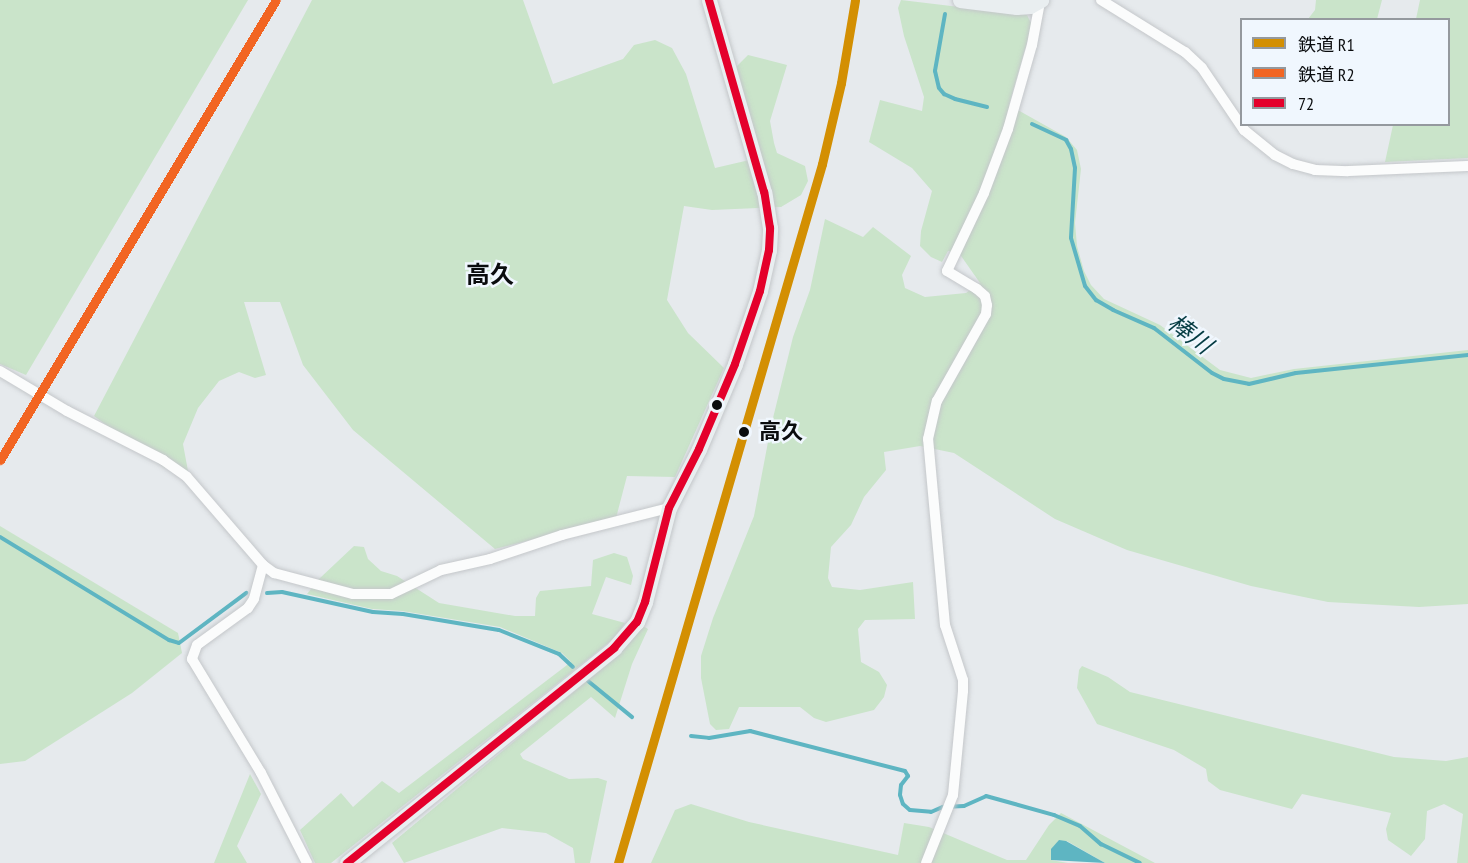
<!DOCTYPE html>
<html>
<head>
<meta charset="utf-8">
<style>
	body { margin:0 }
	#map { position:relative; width:1468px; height:863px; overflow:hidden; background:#e6eaed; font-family:"PT Sans Narrow","Noto Sans JP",sans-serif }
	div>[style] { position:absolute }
	.green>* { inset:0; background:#cae4ca }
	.water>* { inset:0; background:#5eb5c2 }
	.stream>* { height:4px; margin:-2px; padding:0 2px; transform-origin:2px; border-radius:2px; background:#5eb5c2 }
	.roads { filter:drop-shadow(0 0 2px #c4c7ca) drop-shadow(0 0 2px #c4c7ca) }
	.street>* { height:10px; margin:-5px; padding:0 5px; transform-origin:5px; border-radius:5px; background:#fbfcfc }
	.secondary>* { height:15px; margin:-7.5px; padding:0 7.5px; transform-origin:7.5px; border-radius:7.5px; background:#e9eef0 }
	.bus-1>* { height:8px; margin:-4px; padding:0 4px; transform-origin:4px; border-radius:4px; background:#e4002b }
	.rail-1>* { height:9px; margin:-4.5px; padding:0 4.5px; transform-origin:4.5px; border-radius:4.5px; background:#d38f02 }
	.rail-2>* { height:9px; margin:-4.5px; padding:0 4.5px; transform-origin:4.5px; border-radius:4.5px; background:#f26522 }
	.dots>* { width:16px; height:16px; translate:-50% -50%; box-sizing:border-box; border:3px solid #f0f7fe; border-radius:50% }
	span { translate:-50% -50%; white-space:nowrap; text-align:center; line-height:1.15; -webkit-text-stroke:5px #f0f7fe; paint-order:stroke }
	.stop-label { font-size:22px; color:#0a0c0e; font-weight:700 }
	.left { translate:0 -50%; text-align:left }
	.neighbourhood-label { font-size:24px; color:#0a0c0e; font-weight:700 }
	.water-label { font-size:24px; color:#053c43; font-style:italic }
	.legend { position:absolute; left:1240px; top:18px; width:210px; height:108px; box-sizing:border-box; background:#f0f7fe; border:2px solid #94999e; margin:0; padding:8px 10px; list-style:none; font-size:18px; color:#0a0c0e }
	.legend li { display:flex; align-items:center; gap:12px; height:30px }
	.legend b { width:30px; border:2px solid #94999e }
</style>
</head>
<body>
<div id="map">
	<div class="green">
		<i style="clip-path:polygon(0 0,248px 0,26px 375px,0 364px)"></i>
		<i style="clip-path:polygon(312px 0,523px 0,553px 84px,623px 59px,634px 45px,655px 40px,672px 48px,686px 74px,715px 168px,758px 158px,734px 69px,748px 55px,787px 65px,770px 121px,774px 143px,777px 153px,805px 166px,808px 181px,801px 195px,781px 207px,712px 210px,684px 206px,667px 300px,688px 333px,724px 368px,675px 477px,627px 476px,616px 518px,495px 549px,353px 430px,303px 365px,280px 302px,244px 302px,266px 375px,255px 378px,239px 372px,219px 381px,198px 408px,183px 444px,188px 471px,165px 468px,94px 416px)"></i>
		<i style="clip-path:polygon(901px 0,1027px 15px,1032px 25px,1009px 105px,1066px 137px,1077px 150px,1081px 169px,1075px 223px,1077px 246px,1084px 271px,1091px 285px,1104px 299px,1160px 325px,1220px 370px,1251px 378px,1294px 369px,1468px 350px,1468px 604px,1419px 607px,1328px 602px,1251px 586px,1127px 550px,1055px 519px,954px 453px,920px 446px,884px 452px,886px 470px,864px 497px,851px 525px,831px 547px,828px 578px,832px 587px,860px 590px,913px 582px,915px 619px,865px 620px,858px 629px,861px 662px,879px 672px,887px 685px,884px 697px,874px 710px,826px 722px,814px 718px,800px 707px,739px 707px,729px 729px,716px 730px,710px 724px,701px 678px,701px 656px,713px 618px,754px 516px,771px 426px,793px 337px,810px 290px,825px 219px,863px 237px,873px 227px,911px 256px,902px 275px,905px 288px,925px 297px,966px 293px,980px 283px,959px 253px,948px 251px,942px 262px,931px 257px,920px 246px,921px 231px,932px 191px,912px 168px,869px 142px,880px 100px,922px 111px,924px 97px,904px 36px,898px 8px)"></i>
		<i style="clip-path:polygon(1316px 0,1382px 0,1377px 19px,1308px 19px,1315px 10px)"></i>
		<i style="clip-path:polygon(1420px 0,1468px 0,1468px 158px,1385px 162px,1393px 125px,1448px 124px,1448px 20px,1416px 19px)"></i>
		<i style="clip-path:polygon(0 526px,178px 633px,182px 653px,132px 693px,25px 761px,0 764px)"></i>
		<i style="clip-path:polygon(354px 546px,364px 547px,368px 559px,381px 571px,397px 576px,439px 603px,515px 616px,535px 616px,536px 598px,540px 591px,591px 586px,593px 560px,614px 553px,627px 557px,633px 576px,631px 585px,606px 577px,592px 614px,625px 623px,613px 639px,331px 863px,315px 863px,300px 830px,341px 793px,353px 807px,382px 781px,399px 793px,571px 662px,562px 653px,500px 627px,402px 611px,372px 609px,307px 594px,319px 579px)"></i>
		<i style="clip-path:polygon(643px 626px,648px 629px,632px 664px,615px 718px,591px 697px,520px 754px,523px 759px,569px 779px,598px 778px,607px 781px,590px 863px,575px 863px,573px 848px,546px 833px,502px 828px,404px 863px,392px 843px,619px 654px)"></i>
		<i style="clip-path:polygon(1082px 666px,1108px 677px,1130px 692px,1394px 757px,1446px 761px,1468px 757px,1468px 863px,1457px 863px,1463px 814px,1444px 804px,1427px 811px,1425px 839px,1411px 856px,1388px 840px,1386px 829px,1391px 813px,1302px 794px,1292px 809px,1220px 790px,1208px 781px,1206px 769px,1174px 750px,1097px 724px,1077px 688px,1079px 670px)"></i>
		<i style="clip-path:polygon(250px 774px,261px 794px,237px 846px,247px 863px,214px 863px)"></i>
		<i style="clip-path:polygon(691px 804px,749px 822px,898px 855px,904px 823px,929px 827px,1007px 860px,1026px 860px,1049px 825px,1061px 813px,1155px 863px,1105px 863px,1067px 841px,1051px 860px,1068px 863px,651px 863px,675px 810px)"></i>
	</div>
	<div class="water">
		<i style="clip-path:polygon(1059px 840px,1066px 841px,1105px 863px,1051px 860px,1051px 849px)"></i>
	</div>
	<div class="stream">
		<i style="left:945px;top:14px;width:58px;rotate:100deg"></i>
		<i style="left:935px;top:71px;width:17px;rotate:77deg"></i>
		<i style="left:939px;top:88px;width:8px;rotate:50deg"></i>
		<i style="left:944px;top:94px;width:12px;rotate:24deg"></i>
		<i style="left:955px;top:99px;width:33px;rotate:14deg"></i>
		<i style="left:1032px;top:124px;width:38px;rotate:25deg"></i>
		<i style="left:1066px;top:140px;width:10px;rotate:61deg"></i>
		<i style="left:1071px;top:149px;width:19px;rotate:78deg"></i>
		<i style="left:1075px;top:168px;width:70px;rotate:93.3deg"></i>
		<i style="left:1071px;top:238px;width:50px;rotate:73.7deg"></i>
		<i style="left:1085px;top:286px;width:18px;rotate:52deg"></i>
		<i style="left:1096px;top:300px;width:20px;rotate:30deg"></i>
		<i style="left:1113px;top:310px;width:45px;rotate:23.7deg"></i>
		<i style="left:1154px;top:328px;width:73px;rotate:37.8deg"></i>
		<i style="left:1212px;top:373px;width:13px;rotate:27deg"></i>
		<i style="left:1224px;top:379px;width:25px;rotate:11deg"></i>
		<i style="left:1249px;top:384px;width:48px;rotate:-13.2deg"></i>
		<i style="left:1296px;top:373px;width:173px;rotate:-6deg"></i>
		<i style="left:0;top:537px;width:198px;rotate:31.4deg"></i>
		<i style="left:169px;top:640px;width:10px;rotate:17deg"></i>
		<i style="left:179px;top:643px;width:84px;rotate:-36.7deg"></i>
		<i style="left:267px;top:593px;width:15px;rotate:-4deg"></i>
		<i style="left:282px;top:592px;width:93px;rotate:12.4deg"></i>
		<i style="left:373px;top:612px;width:30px;rotate:4deg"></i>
		<i style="left:403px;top:614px;width:97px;rotate:9.5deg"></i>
		<i style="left:499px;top:630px;width:65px;rotate:21.8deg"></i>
		<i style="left:559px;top:654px;width:19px;rotate:43deg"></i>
		<i style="left:588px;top:681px;width:57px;rotate:39.3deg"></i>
		<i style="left:691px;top:736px;width:18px;rotate:6deg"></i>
		<i style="left:709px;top:738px;width:42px;rotate:-9.7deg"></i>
		<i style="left:750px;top:731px;width:160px;rotate:14.5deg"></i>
		<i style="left:905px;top:771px;width:6px;rotate:59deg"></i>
		<i style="left:908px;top:776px;width:11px;rotate:128deg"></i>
		<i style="left:901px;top:785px;width:10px;rotate:96deg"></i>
		<i style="left:900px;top:795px;width:9px;rotate:72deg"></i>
		<i style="left:903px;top:804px;width:9px;rotate:41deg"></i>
		<i style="left:910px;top:810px;width:21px;rotate:5deg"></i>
		<i style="left:931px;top:812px;width:13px;rotate:-23deg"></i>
		<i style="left:943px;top:807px;width:21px;rotate:-3deg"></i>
		<i style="left:964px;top:806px;width:24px;rotate:-24deg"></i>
		<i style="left:986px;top:796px;width:71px;rotate:15.6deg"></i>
		<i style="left:1054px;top:815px;width:28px;rotate:23deg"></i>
		<i style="left:1080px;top:826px;width:28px;rotate:41deg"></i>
		<i style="left:1101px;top:844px;width:43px;rotate:26deg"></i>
	</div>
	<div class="roads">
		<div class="street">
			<i style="left:1101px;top:0;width:99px;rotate:31.8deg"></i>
			<i style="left:1185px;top:52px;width:23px;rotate:43deg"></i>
			<i style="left:1202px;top:68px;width:75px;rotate:55.9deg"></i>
			<i style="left:1244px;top:130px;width:40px;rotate:39deg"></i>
			<i style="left:1275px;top:155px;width:20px;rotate:27deg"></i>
			<i style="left:1293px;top:164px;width:23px;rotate:15deg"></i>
			<i style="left:1315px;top:170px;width:33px;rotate:2deg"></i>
			<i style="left:1348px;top:171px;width:120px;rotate:-2.4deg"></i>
			<i style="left:0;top:371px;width:78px;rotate:30.8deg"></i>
			<i style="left:67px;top:411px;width:108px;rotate:27deg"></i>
			<i style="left:163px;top:460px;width:29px;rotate:35deg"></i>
			<i style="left:187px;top:477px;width:116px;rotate:49.2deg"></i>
			<i style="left:263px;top:565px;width:14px;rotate:36deg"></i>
			<i style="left:274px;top:573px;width:82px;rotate:14.9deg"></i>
			<i style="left:353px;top:594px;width:38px"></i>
			<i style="left:391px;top:594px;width:55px;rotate:-25.6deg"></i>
			<i style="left:441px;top:570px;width:50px;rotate:-12.7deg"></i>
			<i style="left:490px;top:559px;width:76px;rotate:-18.4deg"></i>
			<i style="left:562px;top:535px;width:110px;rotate:-14.2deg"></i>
			<i style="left:263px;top:565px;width:35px;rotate:105deg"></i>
			<i style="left:254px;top:599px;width:11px;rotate:124deg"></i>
			<i style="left:248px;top:608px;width:63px;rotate:144deg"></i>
			<i style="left:197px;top:645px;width:15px;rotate:110deg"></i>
			<i style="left:192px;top:659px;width:133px;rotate:58.8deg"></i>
			<i style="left:261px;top:773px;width:101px;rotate:62.9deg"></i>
			<i style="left:926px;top:863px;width:73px;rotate:-68.3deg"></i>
			<i style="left:953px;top:795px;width:104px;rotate:-84.5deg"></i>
			<i style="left:963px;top:691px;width:11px;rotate:-90deg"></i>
			<i style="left:963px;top:680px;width:58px;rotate:-108.1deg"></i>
			<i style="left:945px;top:625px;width:187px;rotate:-95.2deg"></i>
			<i style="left:928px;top:439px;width:39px;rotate:-77deg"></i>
			<i style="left:937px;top:401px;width:100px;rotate:-60.6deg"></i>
			<i style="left:986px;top:314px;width:9px;rotate:-84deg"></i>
			<i style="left:987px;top:305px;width:9px;rotate:-103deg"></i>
			<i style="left:985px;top:296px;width:11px;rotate:-139deg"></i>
			<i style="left:977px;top:289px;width:35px;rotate:-149deg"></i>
			<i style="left:947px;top:271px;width:86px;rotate:-64.6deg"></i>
			<i style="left:984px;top:193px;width:68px;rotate:-69.4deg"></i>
			<i style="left:1008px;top:129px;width:87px;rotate:-74.1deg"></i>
			<i style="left:1032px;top:45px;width:44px;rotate:-79.5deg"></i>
		</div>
		<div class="secondary">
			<i style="left:960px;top:0;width:57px;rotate:7deg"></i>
			<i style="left:1017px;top:7px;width:13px;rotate:-4deg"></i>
			<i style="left:1030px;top:6px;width:13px;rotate:-29deg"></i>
			<i style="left:347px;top:863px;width:343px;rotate:-38.8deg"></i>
			<i style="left:614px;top:648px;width:35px;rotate:-49deg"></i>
			<i style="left:637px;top:622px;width:22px;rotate:-68deg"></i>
			<i style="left:645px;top:602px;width:97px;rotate:-75.7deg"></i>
			<i style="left:669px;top:508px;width:66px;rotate:-63deg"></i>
			<i style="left:699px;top:449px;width:92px;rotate:-67deg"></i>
			<i style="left:735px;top:364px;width:77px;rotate:-71.1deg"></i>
			<i style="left:760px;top:291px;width:42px;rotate:-77.6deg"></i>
			<i style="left:769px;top:250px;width:22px;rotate:-87deg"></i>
			<i style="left:770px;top:228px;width:36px;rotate:-99deg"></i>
			<i style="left:764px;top:192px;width:200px;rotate:-106deg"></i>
		</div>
	</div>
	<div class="bus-1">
		<i style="left:347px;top:863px;width:343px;rotate:-38.8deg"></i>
		<i style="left:614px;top:648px;width:35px;rotate:-49deg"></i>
		<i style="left:637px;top:622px;width:22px;rotate:-68deg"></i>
		<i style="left:645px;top:602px;width:97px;rotate:-75.7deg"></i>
		<i style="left:669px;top:508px;width:66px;rotate:-63deg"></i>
		<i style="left:699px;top:449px;width:92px;rotate:-67deg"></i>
		<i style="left:735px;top:364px;width:77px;rotate:-71.1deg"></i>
		<i style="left:760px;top:291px;width:42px;rotate:-77.6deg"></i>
		<i style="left:769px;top:250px;width:22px;rotate:-87deg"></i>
		<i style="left:770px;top:228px;width:36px;rotate:-99deg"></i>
		<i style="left:764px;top:192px;width:200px;rotate:-106deg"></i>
	</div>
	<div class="rail-1">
		<i style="left:618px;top:863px;width:728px;rotate:-73.73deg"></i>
		<i style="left:822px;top:164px;width:83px;rotate:-76.8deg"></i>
		<i style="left:841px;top:83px;width:84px;rotate:-80.4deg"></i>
	</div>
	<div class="rail-2">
		<i style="left:0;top:460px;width:536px;rotate:-59.04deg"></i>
	</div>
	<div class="dots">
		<i style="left:717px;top:405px;background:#0a0c0e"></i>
		<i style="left:744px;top:432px;background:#0a0c0e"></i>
	</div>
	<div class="stop-label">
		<span class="left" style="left:759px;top:432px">高久</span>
	</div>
	<div class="neighbourhood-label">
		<span style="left:490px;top:275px">高久</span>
	</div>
	<div class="water-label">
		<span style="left:1190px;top:334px;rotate:37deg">棒川</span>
	</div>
	<ul class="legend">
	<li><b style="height:8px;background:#d38f02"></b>鉄道 R1</li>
	<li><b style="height:8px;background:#f26522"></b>鉄道 R2</li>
	<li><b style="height:8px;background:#e4002b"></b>72</li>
	</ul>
</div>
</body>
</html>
